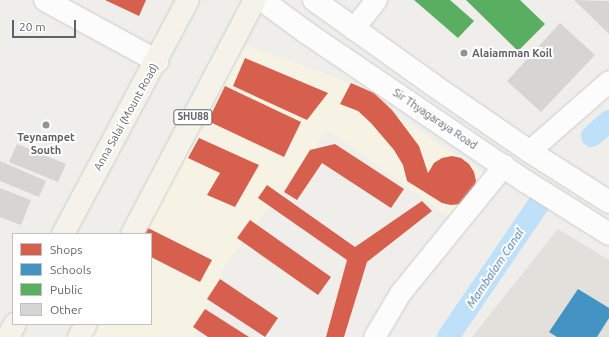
<!DOCTYPE html>
<html>
<head>
<meta charset="utf-8">
<style>
	body { margin:0 }
	#map { position:relative; width:609px; height:337px; overflow:hidden; background:#efeeea; font-family:Ubuntu,sans-serif }
	div>[style] { position:absolute }
	.commercial>* { inset:0; background:#f7f3e4 }
	.education>* { inset:0; background:#e2e0da }
	.shops>* { inset:0; background:#d6604d }
	.schools>* { inset:0; background:#4393c3 }
	.public>* { inset:0; background:#5aae61 }
	.canal>* { height:22px; margin:-11px; padding:0 11px; transform-origin:11px; border-radius:11px; background:#bfe0f9 }
	.building>* { inset:0; background:#d6d5d3 }
	.roads { filter:drop-shadow(0 0 1px #cbcccc) drop-shadow(0 0 1px #cbcccc) }
	.street>* { height:21px; margin:-10.5px; padding:0 10.5px; transform-origin:10.5px; border-radius:10.5px; background:#fdfcfc }
	.secondary>* { height:22px; margin:-11px; padding:0 11px; transform-origin:11px; border-radius:11px; background:#fdfcfc }
	.primary>* { height:22px; margin:-11px; padding:0 11px; transform-origin:11px; border-radius:11px; background:#f4f2e9 }
	.dots>* { width:11px; height:11px; translate:-50% -50%; box-sizing:border-box; border:2px solid #fff; border-radius:50% }
	span { translate:-50% -50%; white-space:nowrap; text-align:center; line-height:1.15; -webkit-text-stroke:4px #fff; paint-order:stroke }
	.shield-label span { padding:1px 3px; background:#fff; border:1px solid; border-radius:3px; -webkit-text-stroke-width:0 }
	.shield-label { font-size:10px; color:#5f6368; font-weight:700 }
	.poi-label { font-size:11px; color:#5f6368; font-weight:700 }
	.left { translate:0 -50%; text-align:left }
	.street-label { font-size:11px; color:#5f6368 }
	.water-label { font-size:12px; color:#4174aa; font-style:italic }
	.legend { position:absolute; left:12px; top:233px; width:140px; height:92px; box-sizing:border-box; background:#fff; border:1px solid #bfc1c3; margin:0; padding:5px 7px; list-style:none; font-size:12px; color:#5f6368 }
	.legend li { display:flex; align-items:center; gap:8px; height:20px }
	.legend b { width:20px; border:1px solid #bfc1c3 }
	.scale { position:absolute; left:12px; top:20px; width:64px; height:18px; box-sizing:border-box; border:2px solid #5f6368; border-top:0; padding-left:5px; font-size:12px; line-height:14px; white-space:nowrap; color:#5f6368; -webkit-text-stroke:3px #fff; paint-order:stroke }
</style>
</head>
<body>
<div id="map">
	<div class="commercial">
		<i style="clip-path:polygon(244px 45px,340px 79px,487px 175px,456px 222px,328px 130px,225px 265px,194px 337px,90px 337px,97px 324px,151px 324px,151px 234px,144px 234px)"></i>
	</div>
	<div class="education">
		<i style="clip-path:polygon(558px 229px,609px 260px,609px 337px,472px 337px)"></i>
	</div>
	<div class="shops">
		<i style="clip-path:polygon(105px 0,146px 0,139px 16px)"></i>
		<i style="clip-path:polygon(245px 58px,328px 93px,307px 120px,233px 86px)"></i>
		<i style="clip-path:polygon(351px 83px,374px 93px,392px 110px,419px 146px,428px 173px,434px 163px,442px 158px,452px 156px,461px 158px,469px 164px,474px 172px,476px 181px,474px 191px,461px 204px,451px 205px,442px 203px,407px 181px,403px 165px,394px 150px,371px 123px,358px 111px,340px 104px)"></i>
		<i style="clip-path:polygon(225px 86px,301px 122px,284px 157px,208px 121px)"></i>
		<i style="clip-path:polygon(199px 138px,259px 165px,235px 207px,207px 195px,220px 173px,188px 158px)"></i>
		<i style="clip-path:polygon(335px 144px,404px 189px,391px 208px,322px 163px,297px 200px,284px 192px,310px 150px)"></i>
		<i style="clip-path:polygon(267px 185px,355px 247px,422px 201px,432px 211px,367px 262px,344px 337px,326px 337px,347px 260px,258px 198px)"></i>
		<i style="clip-path:polygon(250px 220px,331px 277px,318px 295px,237px 238px)"></i>
		<i style="clip-path:polygon(144px 226px,212px 260px,200px 282px,151px 257px,151px 234px,140px 234px)"></i>
		<i style="clip-path:polygon(220px 279px,278px 318px,265px 337px,207px 299px)"></i>
		<i style="clip-path:polygon(205px 309px,249px 337px,208px 337px,193px 327px)"></i>
	</div>
	<div class="schools">
		<i style="clip-path:polygon(578px 289px,609px 308px,609px 318px,597px 337px,557px 337px,549px 332px)"></i>
	</div>
	<div class="public">
		<i style="clip-path:polygon(414px 0,450px 0,474px 21px,458px 38px)"></i>
		<i style="clip-path:polygon(466px 0,520px 0,545px 24px,518px 51px)"></i>
	</div>
	<div class="canal">
		<i style="left:592px;top:136px;width:23px;rotate:-41deg"></i>
		<i style="left:448px;top:337px;width:167px;rotate:-55.7deg"></i>
	</div>
	<div class="building">
		<i style="clip-path:polygon(574px 0,609px 1px,609px 34px)"></i>
		<i style="clip-path:polygon(560px 23px,595px 55px,541px 112px,507px 81px)"></i>
		<i style="clip-path:polygon(17px 144px,66px 164px,58px 182px,9px 162px)"></i>
		<i style="clip-path:polygon(0 161px,46px 181px,39px 197px,0 181px)"></i>
		<i style="clip-path:polygon(0 188px,31px 200px,21px 225px,0 217px)"></i>
	</div>
	<div class="roads">
		<div class="street">
			<i style="left:353px;top:29px;width:37px;rotate:-52deg"></i>
			<i style="left:529px;top:151px;width:106px;rotate:-41.2deg"></i>
			<i style="left:374px;top:337px;width:51px;rotate:-59.4deg"></i>
			<i style="left:400px;top:293px;width:165px;rotate:-50.9deg"></i>
		</div>
		<div class="secondary">
			<i style="left:45px;top:0;width:128px;rotate:28.6deg"></i>
			<i style="left:262px;top:0;width:56px;rotate:36.3deg"></i>
			<i style="left:307px;top:33px;width:263px;rotate:34.2deg"></i>
			<i style="left:525px;top:181px;width:99px;rotate:32.2deg"></i>
			<i style="left:314px;top:0;width:146px;rotate:35.5deg"></i>
			<i style="left:433px;top:85px;width:116px;rotate:34.5deg"></i>
			<i style="left:529px;top:151px;width:95px;rotate:32.5deg"></i>
		</div>
		<div class="primary">
			<i style="left:63px;top:234px;width:265px;rotate:-61.9deg"></i>
			<i style="left:132px;top:234px;width:264px;rotate:-62.3deg"></i>
			<i style="left:8px;top:337px;width:15px;rotate:-62deg"></i>
			<i style="left:79px;top:337px;width:15px;rotate:-62deg"></i>
		</div>
	</div>
	<div class="dots">
		<i style="left:464px;top:53px;background:#919496"></i>
		<i style="left:46px;top:125px;background:#919496"></i>
	</div>
	<div class="shield-label">
		<span style="left:193px;top:117px">SHU88</span>
	</div>
	<div class="poi-label">
		<span class="left" style="left:472px;top:53px">Alaiamman Koil</span>
		<span style="left:46px;top:144px">Teynampet<br>South</span>
	</div>
	<div class="street-label">
		<span style="left:126px;top:117px;rotate:-61deg">Anna Salai (Mount Road)</span>
		<span style="left:435px;top:119px;rotate:34deg">Sir Thyagaraya Road</span>
	</div>
	<div class="water-label">
		<span style="left:495px;top:268px;rotate:-56deg">Mambalam Canal</span>
	</div>
	<ul class="legend">
	<li><b style="height:11px;background:#d6604d"></b>Shops</li>
	<li><b style="height:11px;background:#4393c3"></b>Schools</li>
	<li><b style="height:11px;background:#5aae61"></b>Public</li>
	<li><b style="height:11px;background:#d6d5d3"></b>Other</li>
	</ul>
	<div class="scale">20 m</div>
</div>
</body>
</html>
